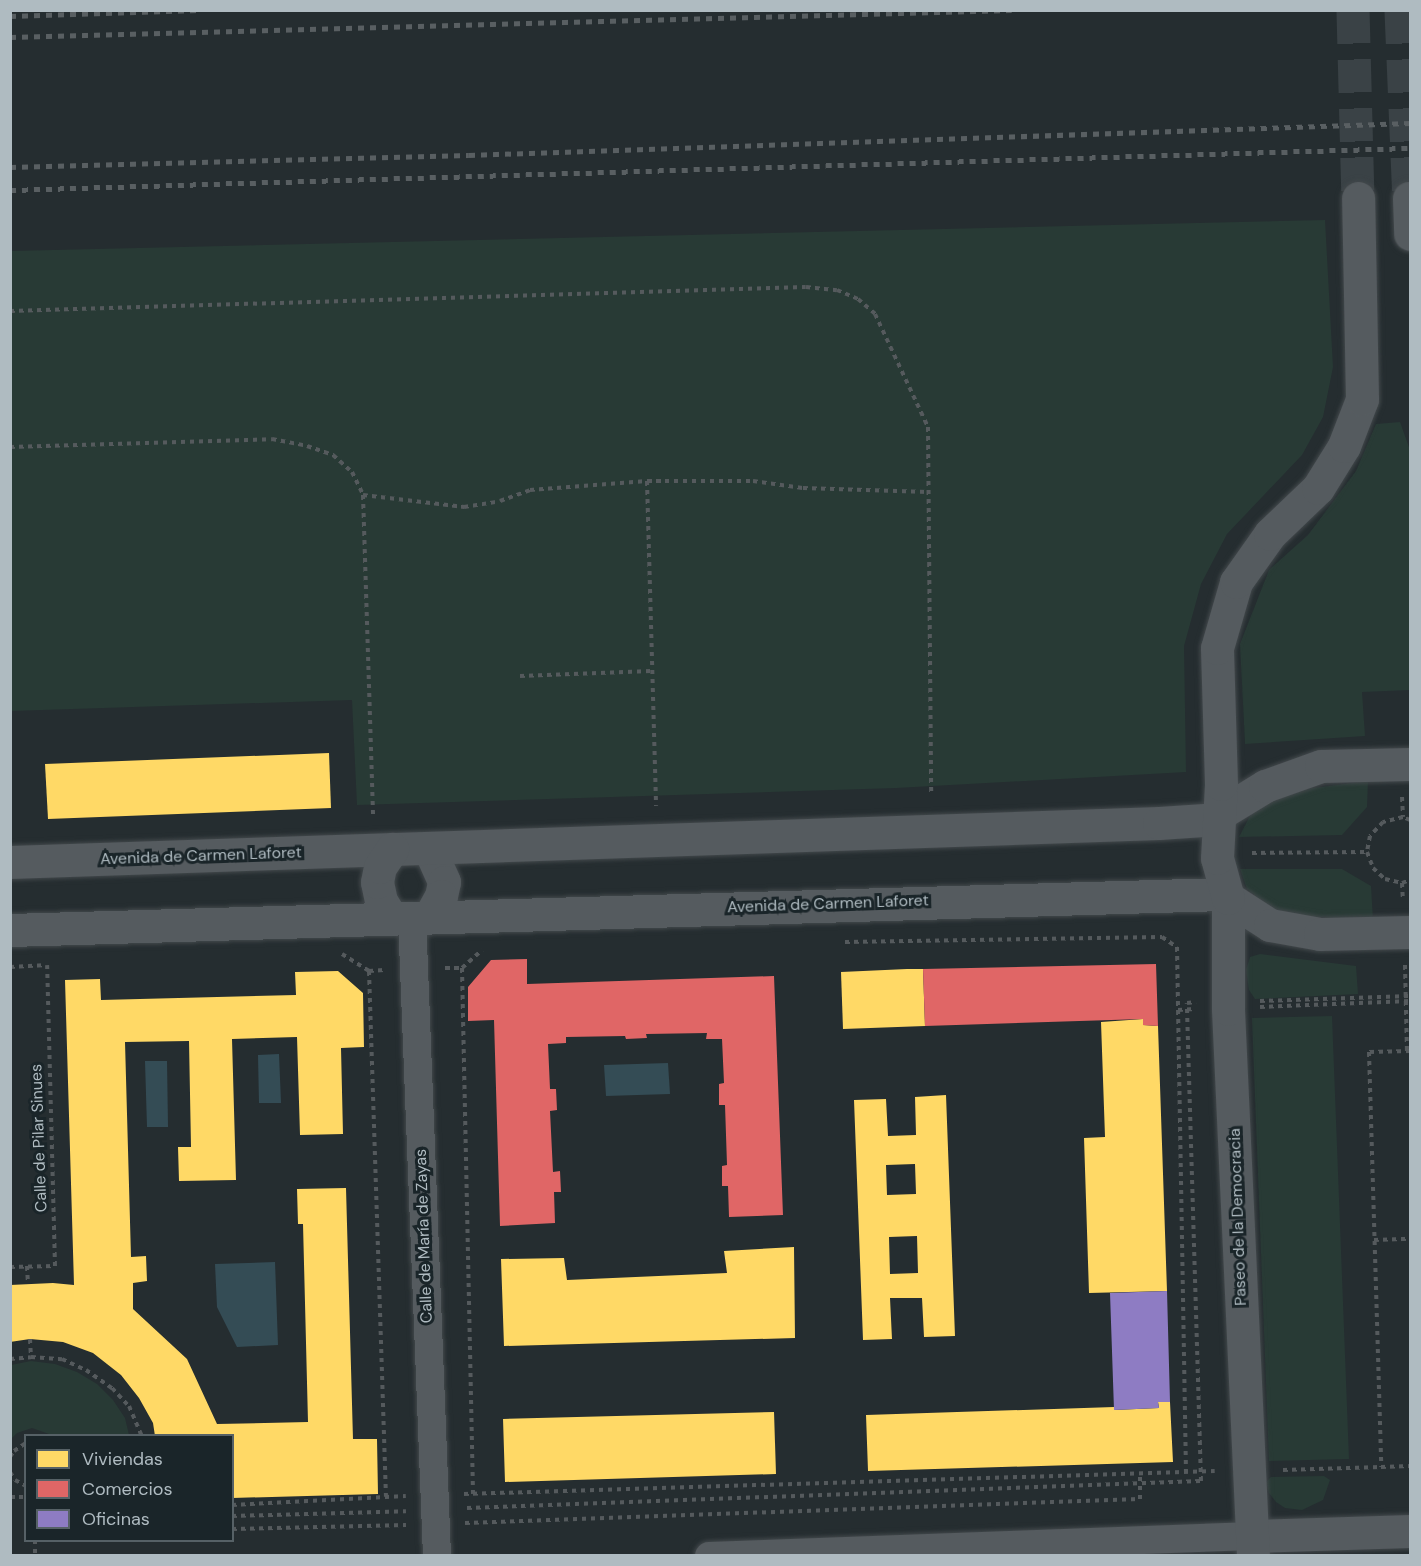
<!DOCTYPE html>
<html>
<head>
<meta charset="utf-8">
<style>
	body { margin:0 }
	#map { position:relative; width:1421px; height:1566px; overflow:hidden; background:#252d30; font-family:"DM Sans",sans-serif }
	div>[style] { position:absolute }
	.green>* { inset:0; background:#283a35 }
	.water>* { inset:0; background:#344c55 }
	.homes>* { inset:0; background:#ffd966 }
	.shops>* { inset:0; background:#e06666 }
	.offices>* { inset:0; background:#8e7cc3 }
	.tertiary-tunnel>* { height:33px; margin-top:-16.5px; transform-origin:0; background:repeating-linear-gradient(90deg,#3a4246 0 33px,transparent 0 49px) }
	.path>* { height:4px; margin-top:-2px; transform-origin:0; background:repeating-linear-gradient(90deg,#555a5d 0 4.5px,transparent 0 9px) }
	.roads { filter:drop-shadow(0 0 2px #42484b) drop-shadow(0 0 2px #42484b) }
	.minor>* { height:28px; margin:-14px; padding:0 14px; transform-origin:14px; border-radius:14px; background:#555b5f }
	.tertiary>* { height:33px; margin:-16.5px; padding:0 16.5px; transform-origin:16.5px; border-radius:16.5px; background:#555b5f }
	.rail>* { height:4.5px; margin-top:-2.25px; transform-origin:0; background:repeating-linear-gradient(90deg,#595f62 0 6px,transparent 0 12px) }
	span { translate:-50% -50%; white-space:nowrap; text-align:center; line-height:1.15; -webkit-text-stroke:6px #1a2529; paint-order:stroke }
	.street-label { font-size:16px; color:#afbbc1 }
	.frame { position:absolute; inset:0; border:12px solid #afbbc1; pointer-events:none }
	.legend { position:absolute; left:24px; top:1434px; width:210px; height:108px; box-sizing:border-box; background:#1a2529; border:2px solid #566166; margin:0; padding:8px 10px; list-style:none; font-size:18px; color:#afbbc1 }
	.legend li { display:flex; align-items:center; gap:12px; height:30px }
	.legend b { width:30px; border:2px solid #566166 }
</style>
</head>
<body>
<div id="map">
	<div class="green">
		<i style="clip-path:polygon(1325px 220px,1333px 367px,1323px 417px,1302px 455px,1227px 534px,1201px 584px,1184px 646px,1186px 772px,896px 788px,357px 805px,352px 700px,11px 711px,11px 251px)"></i>
		<i style="clip-path:polygon(1400px 422px,1410px 450px,1410px 690px,1362px 692px,1365px 736px,1245px 744px,1240px 644px,1269px 570px,1308px 535px,1356px 471px,1376px 424px)"></i>
		<i style="clip-path:polygon(1368px 781px,1367px 807px,1342px 835px,1239px 837px,1251px 814px,1266px 802px,1290px 791px)"></i>
		<i style="clip-path:polygon(1240px 869px,1342px 869px,1371px 886px,1373px 920px,1298px 916px,1274px 911px,1247px 889px)"></i>
		<i style="clip-path:polygon(1260px 954px,1356px 966px,1358px 994px,1255px 999px,1249px 990px,1246px 970px,1250px 957px)"></i>
		<i style="clip-path:polygon(1332px 1016px,1349px 1459px,1269px 1461px,1252px 1018px)"></i>
		<i style="clip-path:polygon(31px 1361px,55px 1364px,77px 1372px,97px 1384px,113px 1400px,125px 1418px,129px 1435px,52px 1435px,32px 1428px,17px 1433px,11px 1439px,11px 1365px)"></i>
		<i style="clip-path:polygon(1324px 1476px,1330px 1480px,1323px 1500px,1302px 1510px,1285px 1508px,1276px 1502px,1269px 1493px,1266px 1482px,1271px 1477px)"></i>
	</div>
	<div class="water">
		<i style="clip-path:polygon(279px 1054px,281px 1103px,259px 1103px,258px 1055px)"></i>
		<i style="clip-path:polygon(145px 1061px,167px 1061px,168px 1127px,147px 1127px)"></i>
		<i style="clip-path:polygon(668px 1063px,670px 1094px,606px 1096px,604px 1065px)"></i>
		<i style="clip-path:polygon(275px 1262px,278px 1345px,237px 1347px,217px 1307px,215px 1264px)"></i>
	</div>
	<div class="homes">
		<i style="clip-path:polygon(329px 753px,331px 808px,48px 819px,45px 764px)"></i>
		<i style="clip-path:polygon(907px 969px,923px 969px,925px 1026px,843px 1029px,841px 972px)"></i>
		<i style="clip-path:polygon(338px 971px,363px 993px,364px 1047px,341px 1048px,343px 1134px,300px 1135px,297px 1037px,232px 1039px,236px 1180px,179px 1181px,178px 1147px,191px 1147px,189px 1041px,125px 1042px,131px 1257px,146px 1256px,147px 1281px,133px 1283px,133px 1309px,187px 1359px,217px 1424px,308px 1422px,303px 1224px,298px 1224px,297px 1189px,346px 1188px,353px 1439px,377px 1439px,378px 1494px,232px 1498px,232px 1436px,155px 1436px,153px 1423px,139px 1398px,121px 1375px,93px 1353px,63px 1342px,30px 1339px,10px 1342px,10px 1285px,53px 1283px,74px 1285px,65px 980px,100px 979px,101px 1000px,296px 995px,295px 972px)"></i>
		<i style="clip-path:polygon(1143px 1019px,1143px 1025px,1158px 1026px,1167px 1291px,1089px 1293px,1084px 1138px,1105px 1137px,1101px 1022px)"></i>
		<i style="clip-path:polygon(evenodd,946px 1095px,955px 1336px,924px 1337px,922px 1298px,890px 1298px,892px 1339px,863px 1340px,854px 1100px,886px 1099px,888px 1136px,916px 1135px,915px 1097px,946px 1095px,915px 1164px,916px 1194px,887px 1195px,886px 1165px,915px 1164px,946px 1095px,917px 1236px,918px 1273px,890px 1274px,889px 1237px,917px 1236px)"></i>
		<i style="clip-path:polygon(794px 1247px,795px 1338px,504px 1346px,501px 1259px,564px 1258px,567px 1280px,727px 1273px,724px 1251px)"></i>
		<i style="clip-path:polygon(1158px 1402px,1170px 1402px,1173px 1462px,868px 1471px,866px 1415px,1114px 1407px,1114px 1410px,1159px 1408px)"></i>
		<i style="clip-path:polygon(774px 1412px,776px 1474px,505px 1482px,503px 1419px)"></i>
	</div>
	<div class="shops">
		<i style="clip-path:polygon(527px 959px,527px 984px,774px 976px,783px 1215px,729px 1217px,728px 1186px,722px 1186px,722px 1166px,727px 1165px,725px 1105px,719px 1105px,719px 1084px,724px 1083px,722px 1039px,706px 1039px,707px 1033px,646px 1034px,647px 1038px,626px 1039px,625px 1036px,566px 1037px,566px 1043px,548px 1044px,550px 1089px,556px 1089px,557px 1110px,550px 1111px,553px 1172px,560px 1171px,561px 1192px,554px 1192px,555px 1223px,500px 1226px,494px 1020px,468px 1021px,468px 987px,491px 960px)"></i>
		<i style="clip-path:polygon(1156px 964px,1158px 1026px,1143px 1025px,1143px 1019px,925px 1026px,923px 969px)"></i>
	</div>
	<div class="offices">
		<i style="clip-path:polygon(1167px 1291px,1170px 1402px,1158px 1402px,1159px 1408px,1114px 1410px,1110px 1293px)"></i>
	</div>
	<div class="tertiary-tunnel">
		<i style="left:1353px;top:10px;width:188px;rotate:88.5deg"></i>
		<i style="left:1401px;top:10px;width:188px;rotate:87.6deg"></i>
	</div>
	<div class="path">
		<i style="left:10px;top:311px;width:796px;rotate:-1.73deg"></i>
		<i style="left:806px;top:287px;width:31px;rotate:6deg"></i>
		<i style="left:837px;top:290px;width:23px;rotate:23deg"></i>
		<i style="left:858px;top:299px;width:23px;rotate:41deg"></i>
		<i style="left:875px;top:314px;width:125px;rotate:64.9deg"></i>
		<i style="left:928px;top:427px;width:369px;rotate:89.5deg"></i>
		<i style="left:10px;top:447px;width:262px;rotate:-1.7deg"></i>
		<i style="left:272px;top:439px;width:36px;rotate:11deg"></i>
		<i style="left:307px;top:446px;width:28px;rotate:19deg"></i>
		<i style="left:333px;top:455px;width:25px;rotate:42deg"></i>
		<i style="left:352px;top:472px;width:25px;rotate:64deg"></i>
		<i style="left:363px;top:495px;width:320px;rotate:88.2deg"></i>
		<i style="left:647px;top:481px;width:325px;rotate:88.4deg"></i>
		<i style="left:363px;top:495px;width:102px;rotate:6.8deg"></i>
		<i style="left:464px;top:507px;width:36px;rotate:-9deg"></i>
		<i style="left:500px;top:501px;width:32px;rotate:-20deg"></i>
		<i style="left:530px;top:490px;width:117px;rotate:-4.4deg"></i>
		<i style="left:647px;top:481px;width:106px"></i>
		<i style="left:753px;top:481px;width:50px;rotate:8deg"></i>
		<i style="left:803px;top:488px;width:125px;rotate:1.8deg"></i>
		<i style="left:520px;top:676px;width:131px;rotate:-2.2deg"></i>
		<i style="left:1402px;top:797px;width:20px;rotate:87deg"></i>
		<i style="left:1410px;top:820px;width:8px;rotate:-157deg"></i>
		<i style="left:1403px;top:817px;width:21px;rotate:166deg"></i>
		<i style="left:1383px;top:822px;width:19px;rotate:133deg"></i>
		<i style="left:1370px;top:836px;width:16px;rotate:101deg"></i>
		<i style="left:1367px;top:852px;width:17px;rotate:69deg"></i>
		<i style="left:1373px;top:868px;width:16px;rotate:43deg"></i>
		<i style="left:1385px;top:879px;width:17px;rotate:13deg"></i>
		<i style="left:1402px;top:883px;width:9px;rotate:-21deg"></i>
		<i style="left:1252px;top:853px;width:115px;rotate:-0.5deg"></i>
		<i style="left:1402px;top:883px;width:18px;rotate:87deg"></i>
		<i style="left:845px;top:942px;width:317px;rotate:-0.9deg"></i>
		<i style="left:1162px;top:937px;width:18px;rotate:34deg"></i>
		<i style="left:1177px;top:947px;width:525px;rotate:89.02deg"></i>
		<i style="left:342px;top:954px;width:32px;rotate:32deg"></i>
		<i style="left:369px;top:971px;width:526px;rotate:88.15deg"></i>
		<i style="left:1405px;top:965px;width:86px;rotate:88.7deg"></i>
		<i style="left:10px;top:967px;width:33px;rotate:-3deg"></i>
		<i style="left:445px;top:968px;width:17px"></i>
		<i style="left:462px;top:968px;width:27px;rotate:-42deg"></i>
		<i style="left:462px;top:968px;width:526px;rotate:88.8deg"></i>
		<i style="left:369px;top:971px;width:15px;rotate:-4deg"></i>
		<i style="left:1260px;top:1001px;width:150px;rotate:-1.9deg"></i>
		<i style="left:1260px;top:1007px;width:150px;rotate:-2.3deg"></i>
		<i style="left:1178px;top:1010px;width:17px;rotate:-3deg"></i>
		<i style="left:1410px;top:1051px;width:41px;rotate:178.6deg"></i>
		<i style="left:1369px;top:1052px;width:415px;rotate:88.3deg"></i>
		<i style="left:1381px;top:1467px;width:29px;rotate:-2deg"></i>
		<i style="left:1374px;top:1240px;width:36px;rotate:-2deg"></i>
		<i style="left:27px;top:1266px;width:18px;rotate:87deg"></i>
		<i style="left:10px;top:1267px;width:45px;rotate:-1.3deg"></i>
		<i style="left:55px;top:1266px;width:301px;rotate:-91.5deg"></i>
		<i style="left:30px;top:1339px;width:18px;rotate:87deg"></i>
		<i style="left:10px;top:1359px;width:21px;rotate:-5deg"></i>
		<i style="left:31px;top:1357px;width:31px;rotate:4deg"></i>
		<i style="left:62px;top:1359px;width:26px;rotate:25deg"></i>
		<i style="left:86px;top:1370px;width:32px;rotate:35deg"></i>
		<i style="left:112px;top:1388px;width:25px;rotate:47deg"></i>
		<i style="left:129px;top:1406px;width:33px;rotate:67deg"></i>
		<i style="left:10px;top:1457px;width:7px;rotate:-56deg"></i>
		<i style="left:14px;top:1451px;width:14px;rotate:-34deg"></i>
		<i style="left:1283px;top:1470px;width:98px;rotate:-1.8deg"></i>
		<i style="left:10px;top:1472px;width:9px;rotate:58deg"></i>
		<i style="left:15px;top:1480px;width:13px;rotate:29deg"></i>
		<i style="left:464px;top:1494px;width:751px;rotate:-1.75deg"></i>
		<i style="left:10px;top:1497px;width:16px"></i>
		<i style="left:232px;top:1505px;width:174px;rotate:-3deg"></i>
		<i style="left:467px;top:1508px;width:734px;rotate:-2.11deg"></i>
		<i style="left:1201px;top:1481px;width:478px;rotate:-91.7deg"></i>
		<i style="left:1187px;top:1003px;width:9px;rotate:-6deg"></i>
		<i style="left:232px;top:1516px;width:174px;rotate:-1.6deg"></i>
		<i style="left:465px;top:1523px;width:675px;rotate:-2.04deg"></i>
		<i style="left:1140px;top:1499px;width:26px;rotate:-90deg"></i>
		<i style="left:232px;top:1529px;width:174px;rotate:-1.3deg"></i>
		<i style="left:35px;top:1540px;width:16px;rotate:90deg"></i>
	</div>
	<div class="roads">
		<div class="minor">
			<i style="left:412px;top:917px;width:639px;rotate:87.76deg"></i>
			<i style="left:709px;top:1556px;width:544px;rotate:-2.11deg"></i>
		</div>
		<div class="tertiary">
			<i style="left:1409px;top:198px;width:36px;rotate:88deg"></i>
			<i style="left:1221px;top:813px;width:52px;rotate:-31.5deg"></i>
			<i style="left:1265px;top:786px;width:59px;rotate:-19.7deg"></i>
			<i style="left:1321px;top:766px;width:89px;rotate:-1.3deg"></i>
			<i style="left:429px;top:848px;width:37px;rotate:66deg"></i>
			<i style="left:444px;top:882px;width:14px;rotate:102deg"></i>
			<i style="left:441px;top:896px;width:23px;rotate:119deg"></i>
			<i style="left:10px;top:862px;width:1150px;rotate:-1.94deg"></i>
			<i style="left:1159px;top:823px;width:60px;rotate:-3.8deg"></i>
			<i style="left:1228px;top:898px;width:50px;rotate:32.7deg"></i>
			<i style="left:1270px;top:925px;width:51px;rotate:10.2deg"></i>
			<i style="left:1320px;top:934px;width:90px;rotate:-1.3deg"></i>
			<i style="left:391px;top:917px;width:19px;rotate:-122deg"></i>
			<i style="left:381px;top:901px;width:19px;rotate:-102deg"></i>
			<i style="left:377px;top:882px;width:15px;rotate:-79deg"></i>
			<i style="left:380px;top:867px;width:22px;rotate:-56deg"></i>
			<i style="left:10px;top:930px;width:1217px;rotate:-1.7deg"></i>
			<i style="left:1253px;top:1536px;width:157px;rotate:-1.8deg"></i>
			<i style="left:1253px;top:1556px;width:548px;rotate:-92.62deg"></i>
			<i style="left:1228px;top:1009px;width:111px;rotate:-90deg"></i>
			<i style="left:1228px;top:898px;width:41px;rotate:-105.4deg"></i>
			<i style="left:1217px;top:858px;width:74px;rotate:-86.9deg"></i>
			<i style="left:1221px;top:784px;width:136px;rotate:-91.7deg"></i>
			<i style="left:1217px;top:648px;width:69px;rotate:-73.9deg"></i>
			<i style="left:1236px;top:582px;width:59px;rotate:-54.7deg"></i>
			<i style="left:1270px;top:534px;width:66px;rotate:-43.8deg"></i>
			<i style="left:1318px;top:488px;width:49px;rotate:-58.2deg"></i>
			<i style="left:1344px;top:446px;width:50px;rotate:-69deg"></i>
			<i style="left:1362px;top:399px;width:201px;rotate:-91.1deg"></i>
		</div>
	</div>
	<div class="rail">
		<i style="left:10px;top:16px;width:189px;rotate:-1.8deg"></i>
		<i style="left:10px;top:37px;width:1002px;rotate:-1.54deg"></i>
		<i style="left:10px;top:167px;width:459px;rotate:-1.5deg"></i>
		<i style="left:469px;top:155px;width:942px;rotate:-1.95deg"></i>
		<i style="left:10px;top:190px;width:1401px;rotate:-1.72deg"></i>
	</div>
	<div class="street-label">
		<span style="left:201px;top:856px;rotate:-2deg">Avenida de Carmen Laforet</span>
		<span style="left:828px;top:904px;rotate:-2deg">Avenida de Carmen Laforet</span>
		<span style="left:39px;top:1138px;rotate:-92deg">Calle de Pilar Sinues</span>
		<span style="left:1238px;top:1217px;rotate:-92deg">Paseo de la Democracia</span>
		<span style="left:424px;top:1236px;rotate:-92deg">Calle de María de Zayas</span>
	</div>
	<div class="frame"></div>
	<ul class="legend">
	<li><b style="height:16px;background:#ffd966"></b>Viviendas</li>
	<li><b style="height:16px;background:#e06666"></b>Comercios</li>
	<li><b style="height:16px;background:#8e7cc3"></b>Oficinas</li>
	</ul>
</div>
</body>
</html>
